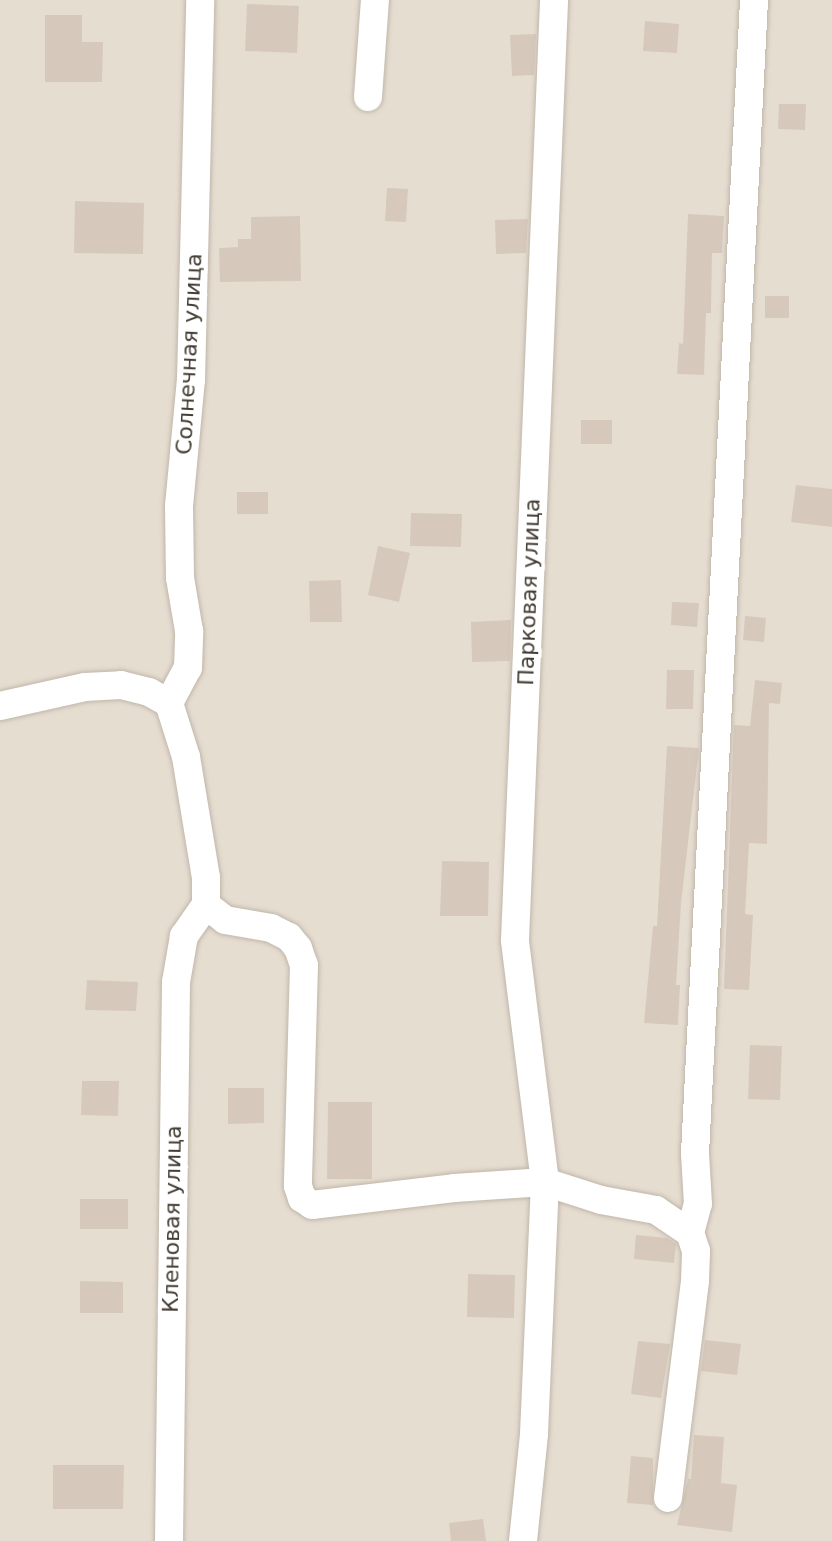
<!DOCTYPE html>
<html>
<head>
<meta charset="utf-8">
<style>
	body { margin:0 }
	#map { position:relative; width:832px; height:1541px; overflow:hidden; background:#f2ece3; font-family:"DejaVu Sans",sans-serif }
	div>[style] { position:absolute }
	.residential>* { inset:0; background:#e6ddd1 }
	.building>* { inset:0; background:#d6c9bc }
	.roads { filter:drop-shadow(0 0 2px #c0b6a9) drop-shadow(0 0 2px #c0b6a9) }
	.minor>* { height:28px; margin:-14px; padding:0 14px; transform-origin:14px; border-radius:14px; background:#fff }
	span { translate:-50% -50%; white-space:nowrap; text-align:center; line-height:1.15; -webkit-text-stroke:7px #fff; paint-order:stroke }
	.street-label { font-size:22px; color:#433c33 }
</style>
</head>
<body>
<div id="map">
	<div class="residential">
		<i style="clip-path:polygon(0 0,832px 0,832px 1541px,0 1541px)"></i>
	</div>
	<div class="building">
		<i style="clip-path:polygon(247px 4px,299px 6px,297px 53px,245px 51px)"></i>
		<i style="clip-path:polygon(45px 15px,82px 15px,82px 42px,103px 42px,102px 82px,45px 82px)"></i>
		<i style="clip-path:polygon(645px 21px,679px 24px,677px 53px,643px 51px)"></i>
		<i style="clip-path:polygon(536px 34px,534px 75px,512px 76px,510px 35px)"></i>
		<i style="clip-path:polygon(779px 104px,806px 104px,805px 130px,778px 129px)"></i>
		<i style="clip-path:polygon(387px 188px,408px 189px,406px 222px,385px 221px)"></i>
		<i style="clip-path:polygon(75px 201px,144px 203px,143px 254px,74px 253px)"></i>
		<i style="clip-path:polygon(688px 214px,724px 216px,722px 253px,712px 253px,711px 313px,706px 313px,704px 375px,677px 374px,679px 343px,683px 344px)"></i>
		<i style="clip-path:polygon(300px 216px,301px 281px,220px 282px,219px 248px,238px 247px,238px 239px,251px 239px,251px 217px)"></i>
		<i style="clip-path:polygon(528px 219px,526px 253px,496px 254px,495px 220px)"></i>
		<i style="clip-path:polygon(765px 296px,789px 296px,789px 318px,765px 318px)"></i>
		<i style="clip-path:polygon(581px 420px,612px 420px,612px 444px,581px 444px)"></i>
		<i style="clip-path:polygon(796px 485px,832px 489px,832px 527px,791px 522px)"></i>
		<i style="clip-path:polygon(237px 492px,268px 492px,268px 514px,237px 514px)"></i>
		<i style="clip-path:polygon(411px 513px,462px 514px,461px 547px,410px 546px)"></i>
		<i style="clip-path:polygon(378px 546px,410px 553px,399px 602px,368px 595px)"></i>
		<i style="clip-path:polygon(341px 580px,342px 622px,310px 622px,309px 581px)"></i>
		<i style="clip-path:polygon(672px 602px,699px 603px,697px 627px,671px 625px)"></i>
		<i style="clip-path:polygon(745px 616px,766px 618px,764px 642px,743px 640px)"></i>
		<i style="clip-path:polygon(511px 620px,510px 661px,472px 662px,471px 622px)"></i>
		<i style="clip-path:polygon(667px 670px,694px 670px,693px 709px,666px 709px)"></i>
		<i style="clip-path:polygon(755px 680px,782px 683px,780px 704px,769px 703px,767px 844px,749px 843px,745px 914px,753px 915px,749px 990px,724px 989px,734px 725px,750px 726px)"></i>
		<i style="clip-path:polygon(667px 746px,699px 748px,681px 903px,676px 985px,680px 985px,678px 1025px,644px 1023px,653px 926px,657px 926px)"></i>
		<i style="clip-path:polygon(442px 861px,489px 862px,488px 916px,440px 916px)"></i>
		<i style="clip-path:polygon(87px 980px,138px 982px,136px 1011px,85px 1010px)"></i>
		<i style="clip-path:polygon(750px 1045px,782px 1046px,780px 1100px,748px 1099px)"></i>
		<i style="clip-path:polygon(82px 1081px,119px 1081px,118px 1116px,81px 1115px)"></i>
		<i style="clip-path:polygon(228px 1088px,264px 1088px,264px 1123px,228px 1124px)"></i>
		<i style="clip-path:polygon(328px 1102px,372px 1102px,372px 1179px,327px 1179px)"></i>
		<i style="clip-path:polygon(80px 1199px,128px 1199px,128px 1229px,80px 1229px)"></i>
		<i style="clip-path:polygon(636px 1235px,667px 1238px,676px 1244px,674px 1263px,634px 1259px)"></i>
		<i style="clip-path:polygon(468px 1274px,515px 1275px,514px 1318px,467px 1317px)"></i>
		<i style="clip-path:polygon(80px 1281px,123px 1282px,123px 1313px,80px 1313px)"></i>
		<i style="clip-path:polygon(705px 1340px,741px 1344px,737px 1375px,701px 1371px)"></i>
		<i style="clip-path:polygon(638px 1341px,670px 1344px,661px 1398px,631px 1394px)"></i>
		<i style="clip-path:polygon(694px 1435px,724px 1437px,721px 1483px,737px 1485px,732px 1532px,677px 1525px,688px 1479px,691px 1479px)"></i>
		<i style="clip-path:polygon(631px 1456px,653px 1458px,653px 1505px,627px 1503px)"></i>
		<i style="clip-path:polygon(53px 1465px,124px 1465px,123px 1509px,53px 1509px)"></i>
		<i style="clip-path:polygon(483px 1519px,486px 1541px,451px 1541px,449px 1523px)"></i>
	</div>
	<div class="roads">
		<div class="minor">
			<i style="left:368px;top:97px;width:97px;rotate:-85.9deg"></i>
			<i style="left:169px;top:703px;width:40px;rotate:-62deg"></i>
			<i style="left:188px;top:668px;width:37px;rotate:-88deg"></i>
			<i style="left:189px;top:631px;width:54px;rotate:-99.6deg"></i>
			<i style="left:180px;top:578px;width:72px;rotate:-90.8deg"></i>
			<i style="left:179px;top:506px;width:127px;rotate:-84.6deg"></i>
			<i style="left:191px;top:380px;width:380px;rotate:-88.6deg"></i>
			<i style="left:0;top:706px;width:87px;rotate:-12.6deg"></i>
			<i style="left:85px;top:687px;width:36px;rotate:-3deg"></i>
			<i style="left:121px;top:685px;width:29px;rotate:14deg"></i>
			<i style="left:149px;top:692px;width:23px;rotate:29deg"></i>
			<i style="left:169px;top:703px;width:57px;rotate:72.5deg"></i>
			<i style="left:186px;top:757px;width:123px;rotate:80.6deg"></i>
			<i style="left:206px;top:878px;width:27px;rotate:90deg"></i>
			<i style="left:206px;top:905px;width:24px;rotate:38deg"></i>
			<i style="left:225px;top:920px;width:47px;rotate:9.9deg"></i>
			<i style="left:271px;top:928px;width:20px;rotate:27deg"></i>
			<i style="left:289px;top:937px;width:14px;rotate:51deg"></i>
			<i style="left:298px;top:948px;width:18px;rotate:71deg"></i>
			<i style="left:304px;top:965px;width:221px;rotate:91.6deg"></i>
			<i style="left:298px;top:1186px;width:13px;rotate:72deg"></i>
			<i style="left:302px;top:1198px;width:12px;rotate:35deg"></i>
			<i style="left:312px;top:1205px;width:143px;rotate:-6.8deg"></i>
			<i style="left:454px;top:1188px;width:91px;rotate:-3.8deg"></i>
			<i style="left:545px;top:1182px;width:59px;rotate:17.8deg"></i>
			<i style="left:601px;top:1200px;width:56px;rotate:10.3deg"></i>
			<i style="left:656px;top:1210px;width:41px;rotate:34.1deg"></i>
			<i style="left:690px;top:1233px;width:30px;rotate:-75deg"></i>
			<i style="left:698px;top:1204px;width:51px;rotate:-93.4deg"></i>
			<i style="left:695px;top:1153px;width:1155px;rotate:-87.07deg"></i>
			<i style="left:668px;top:1498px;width:219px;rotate:-82.9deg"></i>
			<i style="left:695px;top:1281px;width:30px;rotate:-88deg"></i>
			<i style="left:696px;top:1251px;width:19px;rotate:-108deg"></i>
			<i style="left:169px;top:1541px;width:559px;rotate:-89.28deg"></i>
			<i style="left:176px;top:982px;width:47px;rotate:-80.1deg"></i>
			<i style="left:184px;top:936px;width:38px;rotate:-55deg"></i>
			<i style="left:523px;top:1541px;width:108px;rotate:-84.1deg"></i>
			<i style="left:534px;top:1434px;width:252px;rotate:-87.5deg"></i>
			<i style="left:545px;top:1182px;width:244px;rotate:-97.1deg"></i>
			<i style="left:515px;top:940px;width:941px;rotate:-87.62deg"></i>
		</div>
	</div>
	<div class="street-label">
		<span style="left:189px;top:354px;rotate:-87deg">Солнечная улица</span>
		<span style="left:529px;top:592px;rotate:-88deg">Парковая улица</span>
		<span style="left:172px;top:1219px;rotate:-89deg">Кленовая улица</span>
	</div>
</div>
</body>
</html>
